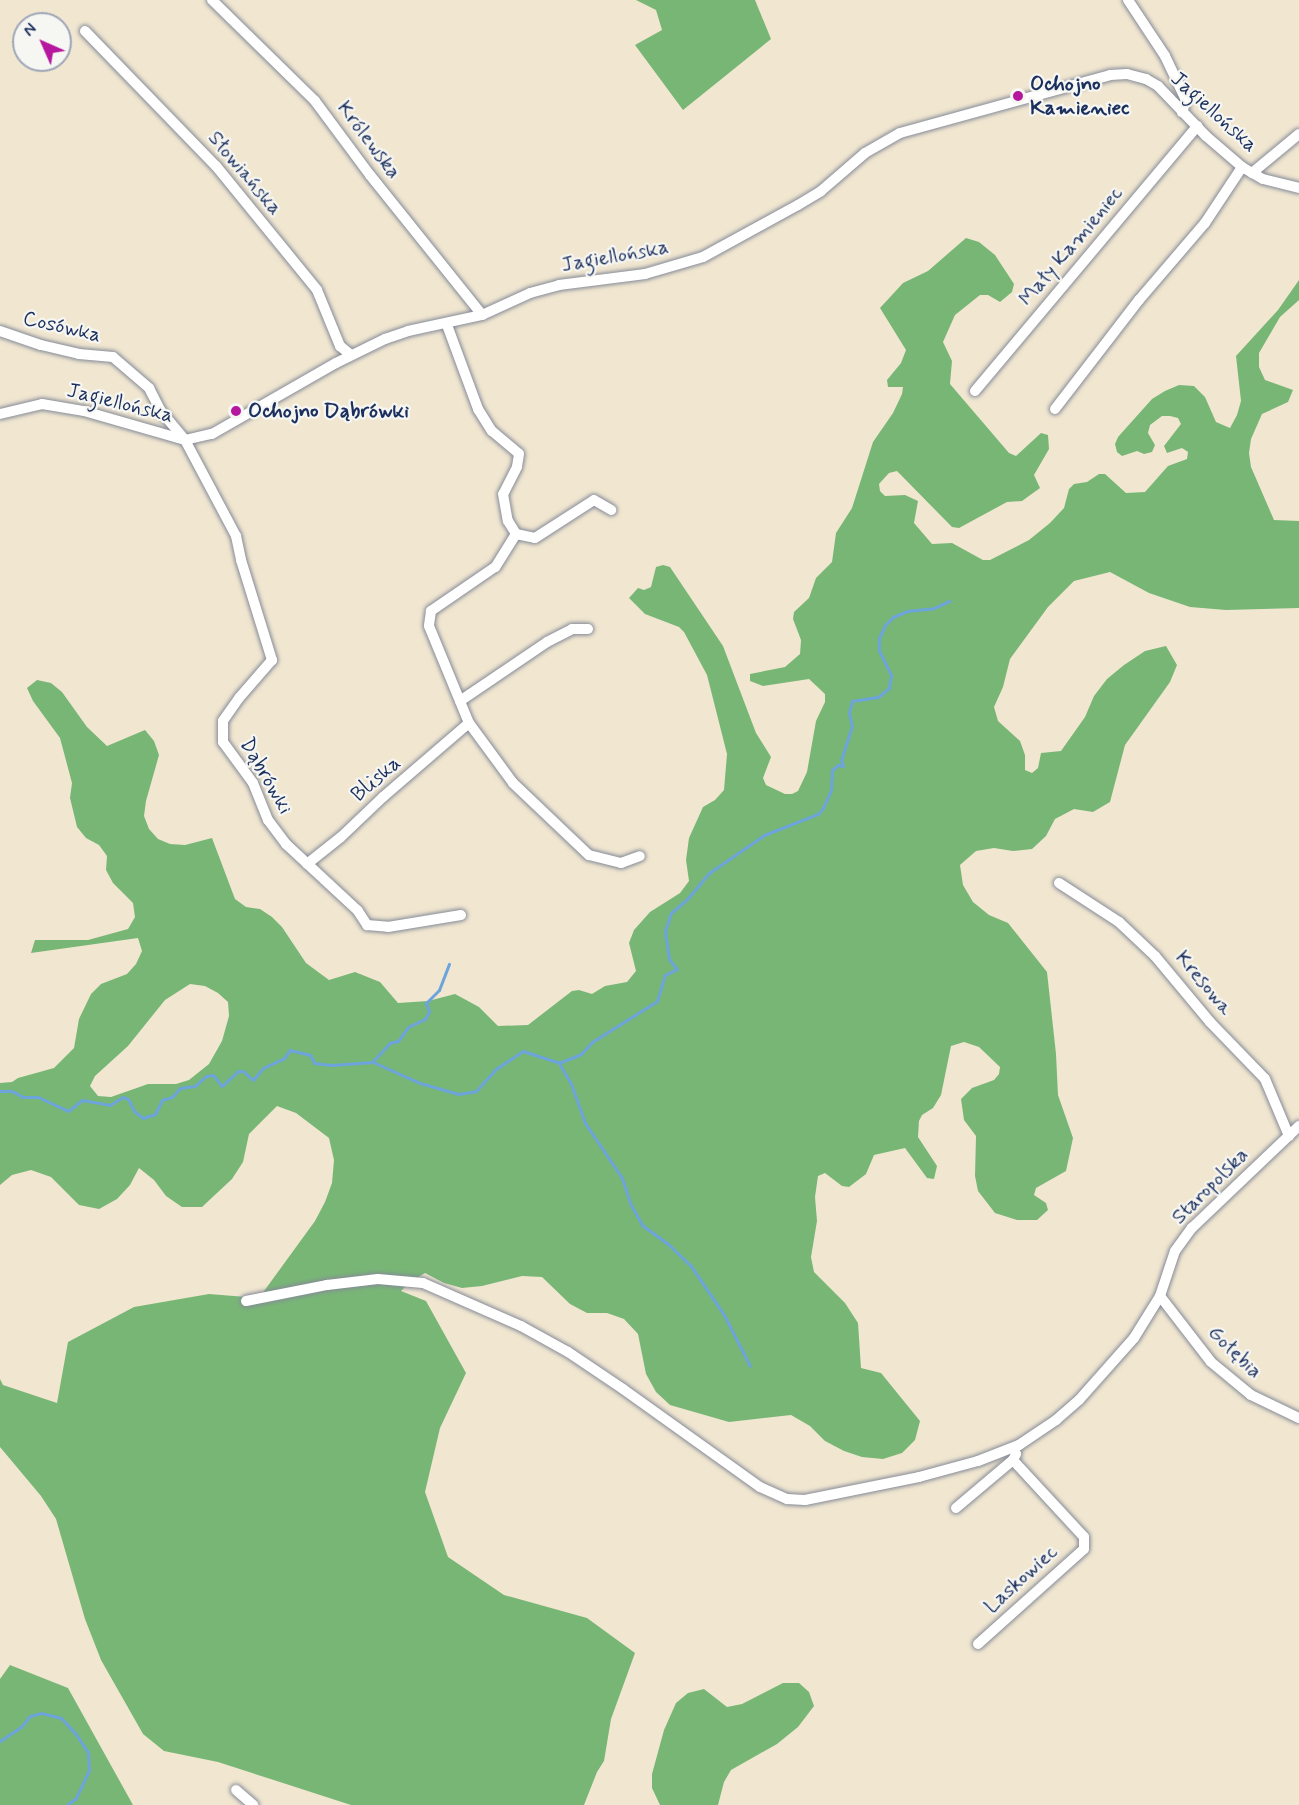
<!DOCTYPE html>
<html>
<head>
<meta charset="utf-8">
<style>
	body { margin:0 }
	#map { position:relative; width:1299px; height:1805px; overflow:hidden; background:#f1e7d1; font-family:Mynerve,sans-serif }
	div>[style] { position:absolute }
	.forest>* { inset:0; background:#78b676 }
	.stream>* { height:3px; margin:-1.5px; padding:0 1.5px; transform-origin:1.5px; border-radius:1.5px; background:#6da4db }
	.roads { filter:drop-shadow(0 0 2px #868b98) drop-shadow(0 0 2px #868b98) }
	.minor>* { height:10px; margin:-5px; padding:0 5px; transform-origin:5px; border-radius:5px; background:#fff }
	.dots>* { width:16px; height:16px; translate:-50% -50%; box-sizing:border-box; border:3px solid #f6f6f2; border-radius:50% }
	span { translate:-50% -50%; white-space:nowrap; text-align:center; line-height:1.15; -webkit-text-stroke:4.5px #f6f6f2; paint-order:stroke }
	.poi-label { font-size:21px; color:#1b2f5e; font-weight:700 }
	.left { translate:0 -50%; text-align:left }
	.street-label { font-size:21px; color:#1b2f5e }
	.north { position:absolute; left:12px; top:12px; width:60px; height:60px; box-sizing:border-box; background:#f6f6f2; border:2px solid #9ea6b7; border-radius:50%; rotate:315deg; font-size:16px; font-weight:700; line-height:24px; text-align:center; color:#1b2f5e }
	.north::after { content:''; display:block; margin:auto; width:21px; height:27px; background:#b5179e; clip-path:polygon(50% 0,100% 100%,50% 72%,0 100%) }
</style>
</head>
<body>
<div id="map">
	<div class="forest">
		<i style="clip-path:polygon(636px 0,755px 0,771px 39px,683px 110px,635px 45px,662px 30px,656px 10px)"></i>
		<i style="clip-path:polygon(evenodd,966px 238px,979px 242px,995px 255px,1014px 284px,1012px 292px,1000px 302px,988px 295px,980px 295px,955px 315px,943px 342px,952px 361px,950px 384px,1009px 453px,1016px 456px,1041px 433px,1048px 435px,1049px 449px,1034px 475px,1040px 488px,1022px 501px,1007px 502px,959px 528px,952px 527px,897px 471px,889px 473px,879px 484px,880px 491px,885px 496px,905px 495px,918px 501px,914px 523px,932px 544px,952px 543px,983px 560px,990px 560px,1029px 540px,1050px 523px,1064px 508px,1069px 489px,1074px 484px,1087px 482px,1099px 474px,1105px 474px,1126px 493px,1145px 492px,1168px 466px,1187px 459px,1188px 452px,1182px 448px,1167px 453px,1164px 446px,1181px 424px,1178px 418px,1170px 416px,1162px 416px,1150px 425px,1148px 433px,1155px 445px,1152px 452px,1144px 454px,1137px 451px,1122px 456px,1117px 452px,1115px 444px,1118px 437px,1152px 399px,1165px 391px,1179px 385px,1194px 386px,1205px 397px,1216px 422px,1230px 428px,1237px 415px,1241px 401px,1236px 356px,1278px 310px,1299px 280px,1299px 300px,1280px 317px,1259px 353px,1259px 367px,1265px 380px,1293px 390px,1288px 402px,1262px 414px,1251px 439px,1249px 453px,1251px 467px,1274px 520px,1299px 521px,1299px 608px,1226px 610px,1190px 607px,1149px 593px,1110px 572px,1074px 581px,1048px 607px,1010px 659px,1003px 687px,994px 707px,998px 721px,1020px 741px,1025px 755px,1025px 770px,1032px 773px,1038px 768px,1041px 753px,1061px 751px,1085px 717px,1094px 696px,1107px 679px,1124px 665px,1145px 651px,1166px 646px,1177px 665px,1170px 682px,1125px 745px,1110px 802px,1093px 812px,1074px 809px,1055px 819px,1046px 836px,1032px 849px,1013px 851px,994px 848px,976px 851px,960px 865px,963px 885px,973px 902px,989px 915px,1008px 923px,1047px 972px,1056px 1054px,1058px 1095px,1073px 1138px,1066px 1171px,1036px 1188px,1034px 1195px,1046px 1203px,1048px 1210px,1037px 1220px,1017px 1220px,995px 1213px,978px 1191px,975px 1176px,976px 1136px,964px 1120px,961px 1099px,972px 1088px,994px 1080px,999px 1074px,1000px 1067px,979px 1047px,964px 1042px,951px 1046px,941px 1095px,933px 1108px,922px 1115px,919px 1121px,918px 1137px,937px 1166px,934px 1179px,927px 1178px,905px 1148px,874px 1155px,866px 1174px,849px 1187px,842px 1186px,825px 1173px,818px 1176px,815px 1197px,817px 1221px,811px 1257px,814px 1272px,845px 1303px,858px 1323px,861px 1368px,881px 1373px,920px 1421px,915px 1440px,902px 1453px,883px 1459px,862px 1457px,844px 1451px,825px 1441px,810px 1426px,791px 1415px,729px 1422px,670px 1405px,656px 1392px,646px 1374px,638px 1334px,624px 1319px,607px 1313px,587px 1313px,570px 1304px,542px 1277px,522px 1276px,482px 1286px,462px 1288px,444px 1283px,425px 1273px,409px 1283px,401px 1291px,426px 1301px,466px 1373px,440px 1428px,425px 1492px,448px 1557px,504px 1595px,587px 1618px,635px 1653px,611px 1719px,604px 1761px,597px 1772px,584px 1805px,351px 1805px,218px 1762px,164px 1751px,143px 1734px,101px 1660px,85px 1619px,56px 1519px,41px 1496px,0 1447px,0 1379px,3px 1385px,57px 1403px,68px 1342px,134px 1307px,209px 1294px,259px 1298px,315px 1221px,325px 1202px,332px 1183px,334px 1160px,329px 1138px,296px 1113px,277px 1106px,249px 1134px,243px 1162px,232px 1179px,202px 1207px,182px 1207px,166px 1196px,154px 1180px,139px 1168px,130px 1185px,117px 1199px,99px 1209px,79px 1205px,51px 1177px,31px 1170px,12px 1175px,0 1185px,0 1083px,12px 1082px,18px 1078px,54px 1068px,74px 1048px,79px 1019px,91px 994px,101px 984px,127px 974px,136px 964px,142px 951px,138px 938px,31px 953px,35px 940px,88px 940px,128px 929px,135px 917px,133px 903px,113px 883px,106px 870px,107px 856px,99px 845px,86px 838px,77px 827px,70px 798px,72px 783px,60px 738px,33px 701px,27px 688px,37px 680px,51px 683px,62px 692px,87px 727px,107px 746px,145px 730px,154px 741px,159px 755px,146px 801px,144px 816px,149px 829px,158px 839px,170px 844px,185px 845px,212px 838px,235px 899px,246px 907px,260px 909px,272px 917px,282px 927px,306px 963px,329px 980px,355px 972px,380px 982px,398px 1003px,428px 1001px,455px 994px,479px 1007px,498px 1026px,528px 1025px,572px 991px,579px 990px,592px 994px,605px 986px,627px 982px,636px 971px,629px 943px,634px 930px,650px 912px,680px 893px,689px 881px,686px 860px,689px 838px,703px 807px,715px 800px,724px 790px,727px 754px,707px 675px,684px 632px,679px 627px,645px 614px,629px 598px,638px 588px,644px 590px,651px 587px,656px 567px,663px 565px,670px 567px,723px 646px,756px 733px,771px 757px,763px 778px,766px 785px,785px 794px,792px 794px,798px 791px,807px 772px,816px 721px,825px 702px,825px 694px,809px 679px,763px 686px,750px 681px,750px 674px,785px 667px,800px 654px,801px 640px,793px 619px,794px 612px,809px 598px,816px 578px,832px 562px,836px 533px,852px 508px,873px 442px,893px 413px,902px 394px,903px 387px,888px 387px,887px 380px,901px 363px,906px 350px,880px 308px,903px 283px,928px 271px,966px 238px,190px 984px,205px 986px,218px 993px,228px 1002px,229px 1016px,222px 1041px,209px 1064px,189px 1080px,176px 1084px,148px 1084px,111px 1097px,98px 1096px,90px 1086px,95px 1076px,128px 1046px,165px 1000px,190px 984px)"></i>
		<i style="clip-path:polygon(10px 1665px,68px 1688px,133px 1805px,0 1805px,0 1679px)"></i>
		<i style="clip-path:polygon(783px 1683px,799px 1683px,809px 1692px,814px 1706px,798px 1727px,777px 1744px,731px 1770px,724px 1782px,718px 1805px,660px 1805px,652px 1788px,652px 1774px,664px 1730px,676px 1703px,688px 1693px,704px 1689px,727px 1707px,742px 1704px)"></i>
	</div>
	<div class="stream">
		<i style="left:373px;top:1061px;width:25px;rotate:-47deg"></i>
		<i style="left:390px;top:1043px;width:8px;rotate:-14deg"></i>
		<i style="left:398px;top:1041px;width:17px;rotate:-54deg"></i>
		<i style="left:408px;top:1027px;width:19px;rotate:-25deg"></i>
		<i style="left:425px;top:1019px;width:9px;rotate:-63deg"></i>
		<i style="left:429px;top:1011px;width:9px;rotate:-111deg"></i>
		<i style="left:426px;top:1003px;width:18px;rotate:-45deg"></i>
		<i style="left:439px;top:990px;width:28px;rotate:-69deg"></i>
		<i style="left:559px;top:1063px;width:24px;rotate:-22deg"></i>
		<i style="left:581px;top:1054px;width:16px;rotate:-47deg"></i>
		<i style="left:592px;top:1042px;width:77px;rotate:-32.2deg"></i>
		<i style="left:657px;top:1001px;width:27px;rotate:-73deg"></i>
		<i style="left:665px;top:975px;width:13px;rotate:-27deg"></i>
		<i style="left:677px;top:969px;width:13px;rotate:-129deg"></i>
		<i style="left:669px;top:959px;width:28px;rotate:-98deg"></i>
		<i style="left:665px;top:931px;width:19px;rotate:-72deg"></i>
		<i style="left:671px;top:913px;width:23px;rotate:-41deg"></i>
		<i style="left:688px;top:898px;width:33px;rotate:-50deg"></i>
		<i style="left:709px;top:873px;width:67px;rotate:-34.6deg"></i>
		<i style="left:764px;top:835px;width:58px;rotate:-21.3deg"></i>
		<i style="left:818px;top:814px;width:8px;rotate:-50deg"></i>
		<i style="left:823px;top:808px;width:20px;rotate:-66deg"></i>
		<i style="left:831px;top:790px;width:20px;rotate:-87deg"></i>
		<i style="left:832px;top:770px;width:8px;rotate:-40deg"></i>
		<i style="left:838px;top:765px;width:5px;rotate:11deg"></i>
		<i style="left:843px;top:766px;width:6px;rotate:-108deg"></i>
		<i style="left:841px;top:760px;width:36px;rotate:-72deg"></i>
		<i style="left:852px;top:726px;width:13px;rotate:-103deg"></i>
		<i style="left:849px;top:713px;width:12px;rotate:-76deg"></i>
		<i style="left:852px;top:701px;width:26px;rotate:-9deg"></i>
		<i style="left:878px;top:697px;width:14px;rotate:-39deg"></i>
		<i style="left:889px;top:688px;width:13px;rotate:-81deg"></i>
		<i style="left:891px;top:675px;width:28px;rotate:-116deg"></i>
		<i style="left:879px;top:650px;width:12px;rotate:-90deg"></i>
		<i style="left:879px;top:638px;width:14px;rotate:-65deg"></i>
		<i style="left:885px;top:625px;width:11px;rotate:-45deg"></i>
		<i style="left:893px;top:617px;width:15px;rotate:-23deg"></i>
		<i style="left:907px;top:611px;width:27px;rotate:-6deg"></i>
		<i style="left:934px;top:608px;width:17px;rotate:-25deg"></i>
		<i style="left:0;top:1091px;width:12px"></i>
		<i style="left:12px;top:1091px;width:13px;rotate:29deg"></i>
		<i style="left:23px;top:1097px;width:15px"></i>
		<i style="left:38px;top:1097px;width:33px;rotate:25deg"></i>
		<i style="left:68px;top:1111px;width:18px;rotate:-38deg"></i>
		<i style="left:82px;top:1100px;width:28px;rotate:10deg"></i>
		<i style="left:110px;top:1105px;width:15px;rotate:-32deg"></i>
		<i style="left:123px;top:1097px;width:5px;rotate:22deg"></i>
		<i style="left:128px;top:1099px;width:13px;rotate:63deg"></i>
		<i style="left:134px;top:1111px;width:11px;rotate:38deg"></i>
		<i style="left:143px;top:1118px;width:13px;rotate:-18deg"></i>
		<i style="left:155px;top:1114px;width:16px;rotate:-63deg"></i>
		<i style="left:162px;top:1100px;width:10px;rotate:-17deg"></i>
		<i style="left:172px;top:1097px;width:12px;rotate:-48deg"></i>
		<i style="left:180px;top:1088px;width:15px;rotate:-8deg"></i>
		<i style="left:195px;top:1086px;width:15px;rotate:-42deg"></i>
		<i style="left:206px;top:1076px;width:7px;rotate:-8deg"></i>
		<i style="left:213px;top:1075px;width:14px;rotate:51deg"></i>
		<i style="left:222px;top:1086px;width:22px;rotate:-43deg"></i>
		<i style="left:238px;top:1071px;width:5px"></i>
		<i style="left:243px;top:1071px;width:13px;rotate:42deg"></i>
		<i style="left:253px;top:1080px;width:16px;rotate:-50deg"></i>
		<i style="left:263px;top:1068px;width:23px;rotate:-25deg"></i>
		<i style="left:284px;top:1058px;width:10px;rotate:-53deg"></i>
		<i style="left:290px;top:1050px;width:21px;rotate:14deg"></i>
		<i style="left:310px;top:1055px;width:9px;rotate:63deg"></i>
		<i style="left:314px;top:1063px;width:17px;rotate:7deg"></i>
		<i style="left:331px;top:1065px;width:42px;rotate:-4.1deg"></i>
		<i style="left:373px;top:1062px;width:51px;rotate:24.1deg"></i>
		<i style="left:420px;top:1083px;width:40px;rotate:16deg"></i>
		<i style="left:458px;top:1094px;width:18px;rotate:-9deg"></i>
		<i style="left:476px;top:1091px;width:30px;rotate:-48deg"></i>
		<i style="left:496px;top:1069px;width:32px;rotate:-34deg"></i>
		<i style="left:523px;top:1051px;width:38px;rotate:18deg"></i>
		<i style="left:559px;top:1063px;width:24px;rotate:60deg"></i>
		<i style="left:571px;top:1084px;width:41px;rotate:70.3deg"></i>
		<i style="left:585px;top:1123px;width:66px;rotate:56.1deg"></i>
		<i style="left:622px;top:1178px;width:28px;rotate:72deg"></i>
		<i style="left:631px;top:1205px;width:23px;rotate:61deg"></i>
		<i style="left:642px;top:1225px;width:31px;rotate:36deg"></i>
		<i style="left:667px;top:1243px;width:33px;rotate:44deg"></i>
		<i style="left:691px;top:1266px;width:59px;rotate:56deg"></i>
		<i style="left:724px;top:1315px;width:57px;rotate:63deg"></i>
		<i style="left:0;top:1741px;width:25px;rotate:-34deg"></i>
		<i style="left:21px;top:1727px;width:14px;rotate:-51deg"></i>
		<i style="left:30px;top:1716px;width:11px;rotate:-15deg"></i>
		<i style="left:41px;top:1713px;width:21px;rotate:14deg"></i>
		<i style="left:61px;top:1718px;width:21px;rotate:47deg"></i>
		<i style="left:75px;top:1733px;width:23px;rotate:56deg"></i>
		<i style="left:88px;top:1752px;width:18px;rotate:87deg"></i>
		<i style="left:89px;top:1770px;width:31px;rotate:115deg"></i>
		<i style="left:76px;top:1798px;width:11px;rotate:142deg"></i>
	</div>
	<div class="roads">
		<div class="minor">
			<i style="left:212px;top:0;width:144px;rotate:44.4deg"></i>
			<i style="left:315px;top:101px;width:92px;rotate:53.4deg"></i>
			<i style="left:370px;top:175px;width:179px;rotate:51.3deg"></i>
			<i style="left:1128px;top:0;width:67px;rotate:56.5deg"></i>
			<i style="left:1165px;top:56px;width:49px;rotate:64.5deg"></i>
			<i style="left:1186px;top:100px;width:13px;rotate:108deg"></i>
			<i style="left:85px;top:31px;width:188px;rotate:45.9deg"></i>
			<i style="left:216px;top:166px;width:160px;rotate:50.8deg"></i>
			<i style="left:317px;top:290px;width:61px;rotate:67.7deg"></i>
			<i style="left:340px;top:346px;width:14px;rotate:39deg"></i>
			<i style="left:1252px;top:173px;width:61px;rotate:-39.7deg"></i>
			<i style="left:447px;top:325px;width:90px;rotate:69.7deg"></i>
			<i style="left:478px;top:409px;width:26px;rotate:58deg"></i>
			<i style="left:492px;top:431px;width:35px;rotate:40deg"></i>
			<i style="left:519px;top:454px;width:13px;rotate:99deg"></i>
			<i style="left:517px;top:467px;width:30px;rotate:117deg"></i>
			<i style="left:503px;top:494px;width:27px;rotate:80deg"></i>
			<i style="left:508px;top:521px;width:15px;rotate:58deg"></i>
			<i style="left:516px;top:534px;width:39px;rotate:122deg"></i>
			<i style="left:495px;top:567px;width:78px;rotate:145.5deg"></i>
			<i style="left:431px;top:611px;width:15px;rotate:98deg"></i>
			<i style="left:429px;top:626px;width:105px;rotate:67.6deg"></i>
			<i style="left:469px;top:723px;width:74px;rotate:53.7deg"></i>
			<i style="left:513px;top:783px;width:105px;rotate:43.5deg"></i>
			<i style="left:589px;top:855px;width:33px;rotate:14deg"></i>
			<i style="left:621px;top:863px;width:20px;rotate:-20deg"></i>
			<i style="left:0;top:331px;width:43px;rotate:18.9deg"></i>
			<i style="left:41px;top:345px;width:39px;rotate:13deg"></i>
			<i style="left:79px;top:354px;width:34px;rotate:5deg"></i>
			<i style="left:113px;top:357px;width:48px;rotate:40.7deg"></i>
			<i style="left:149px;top:388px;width:25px;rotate:63deg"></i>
			<i style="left:160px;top:410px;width:39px;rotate:50deg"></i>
			<i style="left:185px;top:440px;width:109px;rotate:62deg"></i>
			<i style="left:236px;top:536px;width:25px;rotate:78deg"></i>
			<i style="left:241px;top:560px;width:105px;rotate:72.8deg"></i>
			<i style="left:272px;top:660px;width:50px;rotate:131deg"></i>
			<i style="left:239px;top:698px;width:28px;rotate:125deg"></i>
			<i style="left:223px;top:721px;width:21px;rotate:90deg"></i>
			<i style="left:223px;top:742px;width:51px;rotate:53.8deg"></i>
			<i style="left:253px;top:783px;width:40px;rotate:68deg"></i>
			<i style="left:268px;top:820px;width:30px;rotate:53deg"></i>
			<i style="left:286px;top:844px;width:98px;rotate:42.9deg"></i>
			<i style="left:358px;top:911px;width:17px;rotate:57deg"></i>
			<i style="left:367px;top:925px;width:21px;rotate:5deg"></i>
			<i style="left:388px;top:927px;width:74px;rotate:-9.3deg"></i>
			<i style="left:975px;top:391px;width:346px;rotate:-50deg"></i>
			<i style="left:1055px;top:409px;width:138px;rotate:-52.4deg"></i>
			<i style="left:1139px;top:300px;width:101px;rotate:-49.4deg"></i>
			<i style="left:1205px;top:223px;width:67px;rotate:-56.5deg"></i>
			<i style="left:0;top:414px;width:43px;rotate:-13.4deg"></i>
			<i style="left:42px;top:404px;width:43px;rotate:9.5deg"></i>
			<i style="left:84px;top:411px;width:105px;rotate:16deg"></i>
			<i style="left:185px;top:440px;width:28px;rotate:-13deg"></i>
			<i style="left:212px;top:434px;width:143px;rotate:-29.8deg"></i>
			<i style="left:336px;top:363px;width:55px;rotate:-26.1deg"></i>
			<i style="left:385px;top:339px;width:24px;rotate:-19deg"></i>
			<i style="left:408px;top:331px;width:76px;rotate:-12.2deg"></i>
			<i style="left:482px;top:315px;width:53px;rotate:-24.6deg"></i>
			<i style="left:530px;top:293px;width:30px;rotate:-15deg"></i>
			<i style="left:559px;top:285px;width:87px;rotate:-7.3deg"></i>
			<i style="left:645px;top:274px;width:60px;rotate:-16.3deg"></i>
			<i style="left:703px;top:257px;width:108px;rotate:-28.7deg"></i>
			<i style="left:798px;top:205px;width:27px;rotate:-31deg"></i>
			<i style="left:821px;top:191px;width:58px;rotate:-40.8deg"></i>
			<i style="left:865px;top:153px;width:40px;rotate:-29.7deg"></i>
			<i style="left:900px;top:133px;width:218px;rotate:-15.4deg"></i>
			<i style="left:1110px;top:75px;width:17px;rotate:-3deg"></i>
			<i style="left:1127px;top:74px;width:20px;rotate:15deg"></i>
			<i style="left:1146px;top:79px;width:14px;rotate:30deg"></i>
			<i style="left:1158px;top:86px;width:69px;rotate:46.2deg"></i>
			<i style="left:1206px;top:136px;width:48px;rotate:40.7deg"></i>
			<i style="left:1242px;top:167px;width:24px;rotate:30deg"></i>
			<i style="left:1263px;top:179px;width:37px;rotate:14deg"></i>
			<i style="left:516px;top:534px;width:19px;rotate:12deg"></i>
			<i style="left:535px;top:538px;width:70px;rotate:-32.8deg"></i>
			<i style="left:594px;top:500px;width:20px;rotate:30deg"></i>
			<i style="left:460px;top:701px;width:105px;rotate:-34.1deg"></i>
			<i style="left:547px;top:642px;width:28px;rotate:-27deg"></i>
			<i style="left:572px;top:629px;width:16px"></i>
			<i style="left:307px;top:864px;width:43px;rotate:-38.5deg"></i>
			<i style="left:341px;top:837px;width:58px;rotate:-43.6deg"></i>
			<i style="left:383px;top:797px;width:113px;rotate:-40.7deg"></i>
			<i style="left:1059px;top:883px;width:72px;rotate:33deg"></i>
			<i style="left:1119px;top:922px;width:50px;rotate:43.4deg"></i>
			<i style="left:1155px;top:956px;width:86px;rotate:50.2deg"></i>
			<i style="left:1210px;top:1022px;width:79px;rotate:46deg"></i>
			<i style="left:1265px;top:1079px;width:62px;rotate:67.2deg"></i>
			<i style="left:1160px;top:1296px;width:83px;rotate:52.3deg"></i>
			<i style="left:1211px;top:1362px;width:52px;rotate:39.5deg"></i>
			<i style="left:1251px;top:1395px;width:53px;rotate:25.6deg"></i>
			<i style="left:246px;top:1301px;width:83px;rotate:-11.2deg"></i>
			<i style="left:327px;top:1285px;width:51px;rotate:-6.7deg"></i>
			<i style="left:378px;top:1279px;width:45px;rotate:5.1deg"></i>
			<i style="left:423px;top:1283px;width:107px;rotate:23.7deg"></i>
			<i style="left:521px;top:1326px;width:54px;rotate:29deg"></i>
			<i style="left:568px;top:1352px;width:66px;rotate:33.9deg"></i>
			<i style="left:623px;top:1389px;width:168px;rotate:35.6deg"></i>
			<i style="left:760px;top:1487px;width:30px;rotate:24deg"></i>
			<i style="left:787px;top:1499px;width:18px;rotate:3deg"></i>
			<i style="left:805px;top:1500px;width:116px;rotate:-11.4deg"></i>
			<i style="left:919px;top:1477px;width:61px;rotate:-15.2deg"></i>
			<i style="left:978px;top:1461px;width:44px;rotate:-21.3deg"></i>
			<i style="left:1019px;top:1445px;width:45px;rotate:-34deg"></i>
			<i style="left:1056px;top:1420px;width:30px;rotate:-41deg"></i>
			<i style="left:1079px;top:1400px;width:83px;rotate:-48.4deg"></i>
			<i style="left:1134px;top:1338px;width:49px;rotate:-58.2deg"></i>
			<i style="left:1160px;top:1296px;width:47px;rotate:-71.6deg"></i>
			<i style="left:1175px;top:1251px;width:29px;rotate:-54deg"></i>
			<i style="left:1192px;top:1228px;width:148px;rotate:-43.6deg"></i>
			<i style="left:956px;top:1508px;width:75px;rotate:-40.1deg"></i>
			<i style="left:1013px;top:1460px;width:7px;rotate:-63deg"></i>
			<i style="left:978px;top:1644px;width:142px;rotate:-41.9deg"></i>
			<i style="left:1084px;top:1549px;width:12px;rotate:-90deg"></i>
			<i style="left:1084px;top:1537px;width:105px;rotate:-132.7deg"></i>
			<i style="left:236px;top:1790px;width:23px;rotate:41deg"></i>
		</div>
	</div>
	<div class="dots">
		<i style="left:1018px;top:96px;background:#b5179e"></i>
		<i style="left:236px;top:411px;background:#b5179e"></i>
	</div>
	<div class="poi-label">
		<span class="left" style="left:1030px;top:96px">Ochojno<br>Kamieniec</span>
		<span class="left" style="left:248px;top:411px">Ochojno Dąbrówki</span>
	</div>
	<div class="street-label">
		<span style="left:1214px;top:112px;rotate:42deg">Jagiellońska</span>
		<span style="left:369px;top:140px;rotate:53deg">Królewska</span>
		<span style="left:245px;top:173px;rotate:50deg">Słowiańska</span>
		<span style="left:1071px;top:246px;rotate:-50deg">Mały Kamieniec</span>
		<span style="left:615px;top:256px;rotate:-10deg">Jagiellońska</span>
		<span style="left:62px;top:327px;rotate:13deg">Cosówka</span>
		<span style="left:120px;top:403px;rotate:14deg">Jagiellońska</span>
		<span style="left:266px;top:776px;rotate:60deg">Dąbrówki</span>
		<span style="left:376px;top:779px;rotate:-41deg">Bliska</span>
		<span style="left:1204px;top:983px;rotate:50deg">Kresowa</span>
		<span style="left:1210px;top:1186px;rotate:-45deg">Staropolska</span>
		<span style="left:1235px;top:1352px;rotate:44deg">Gołębia</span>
		<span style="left:1021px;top:1579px;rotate:-42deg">Laskowiec</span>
	</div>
	<div class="north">N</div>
</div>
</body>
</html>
